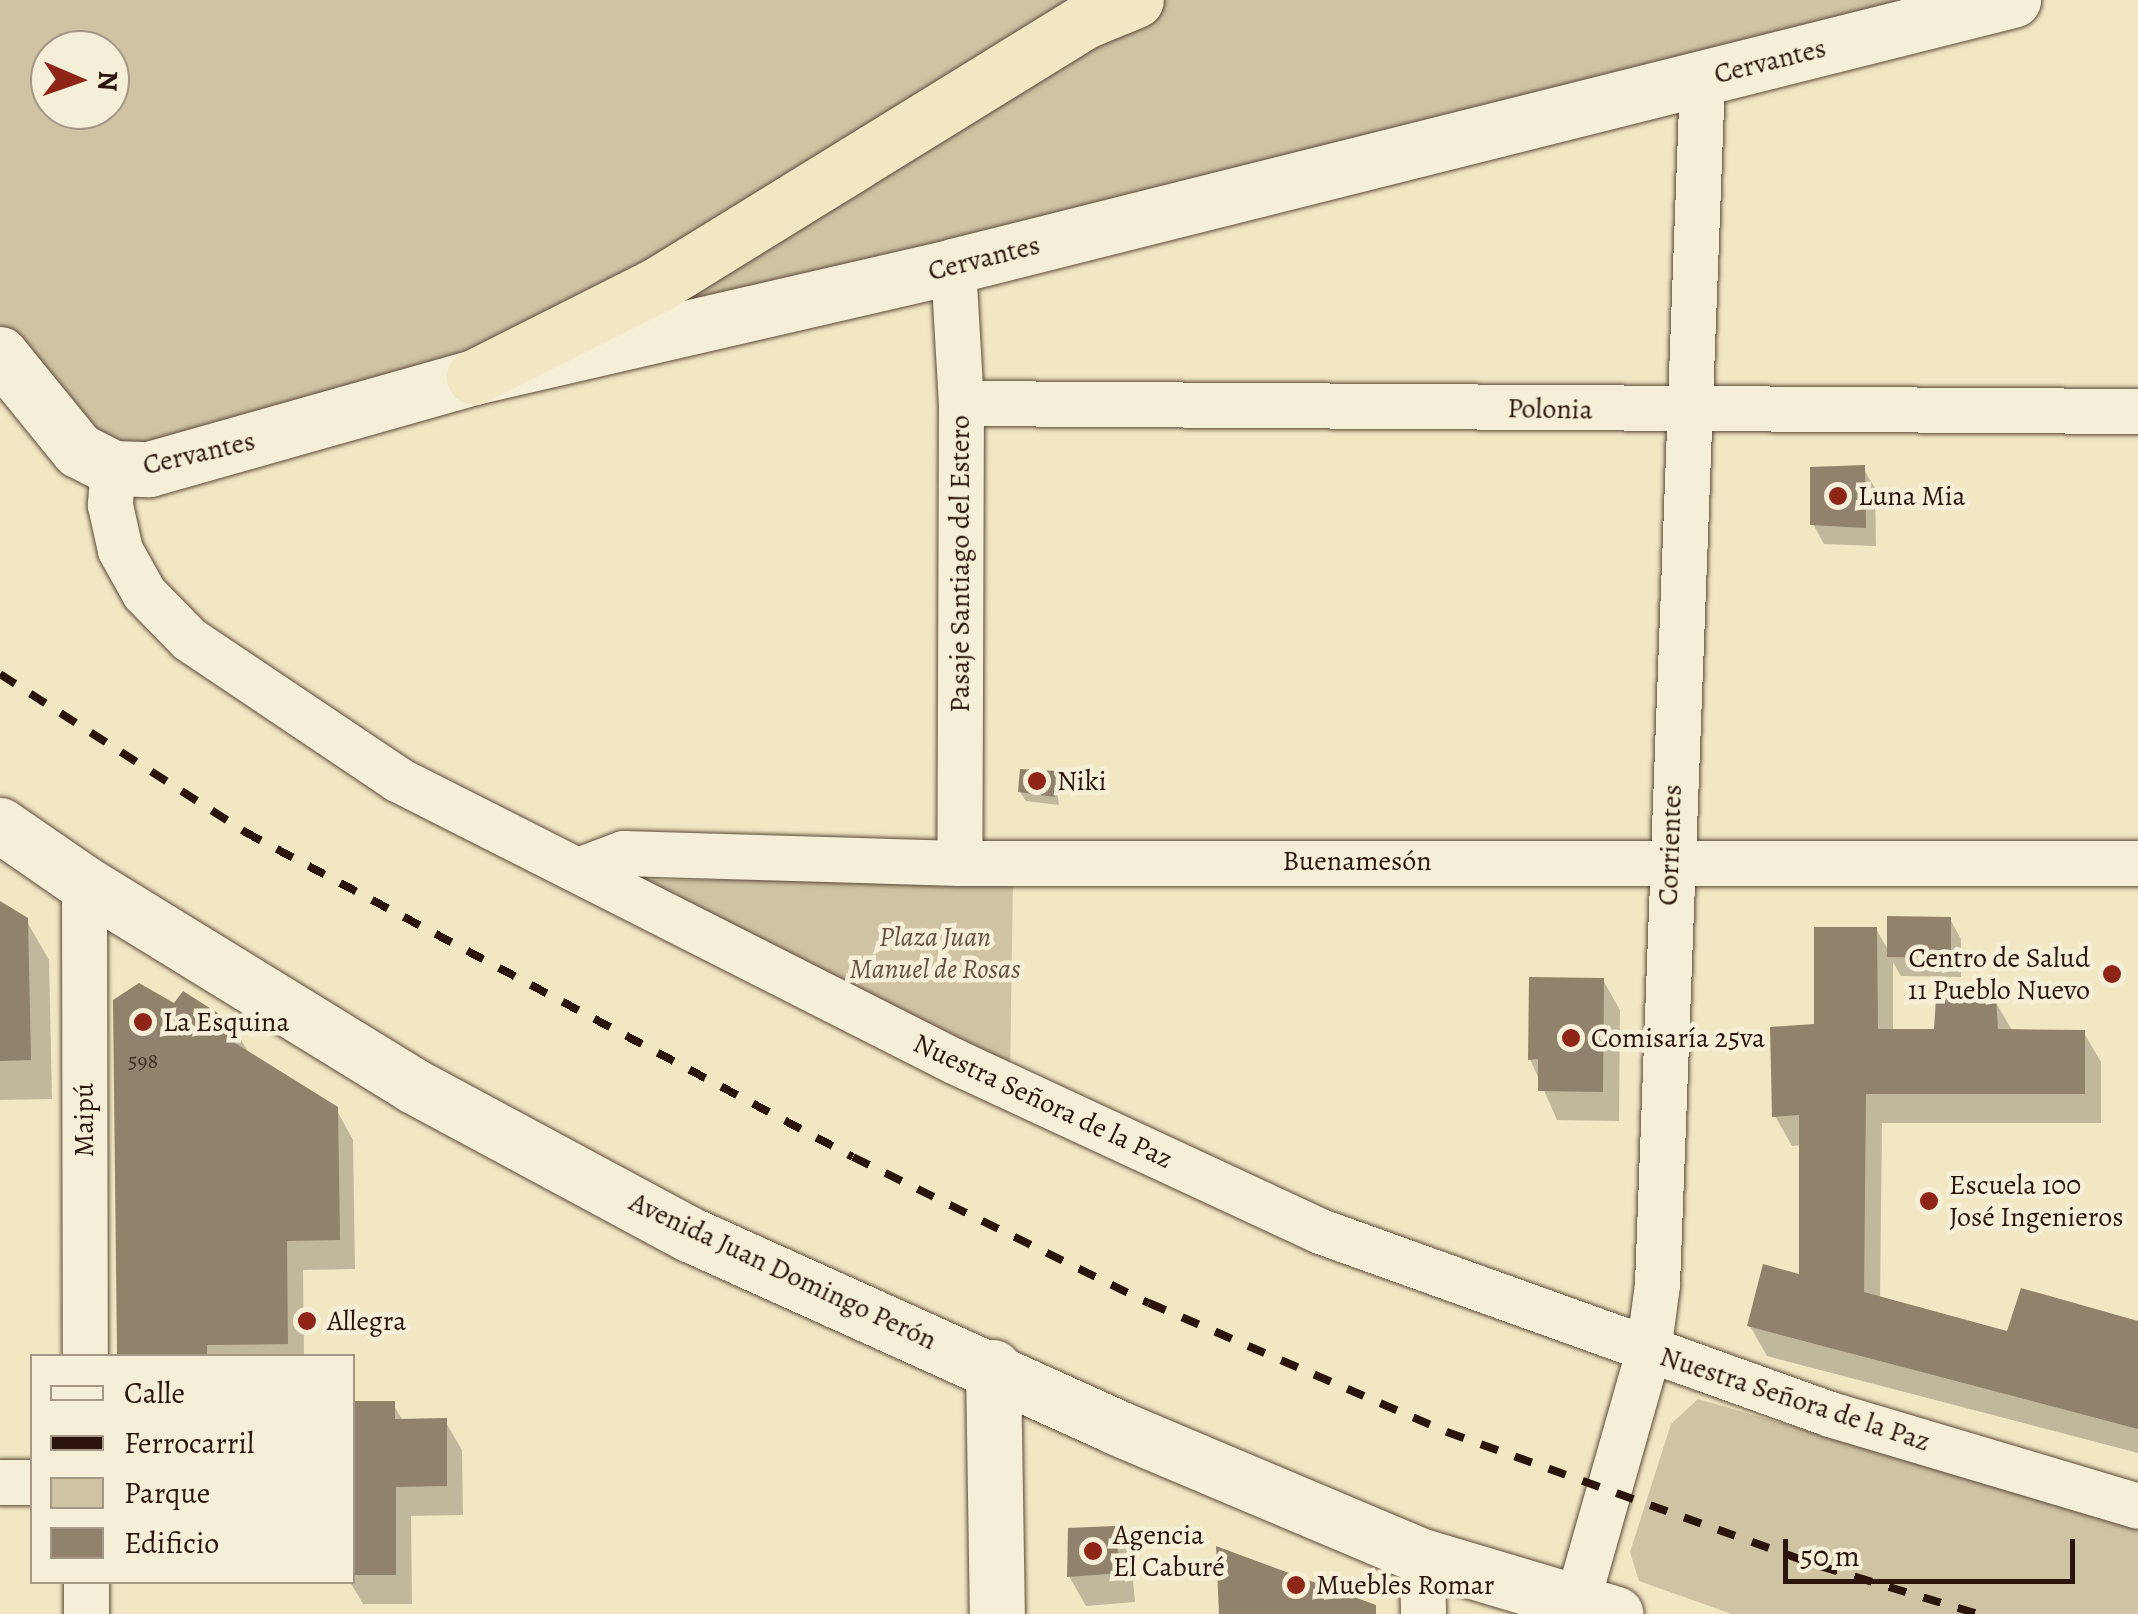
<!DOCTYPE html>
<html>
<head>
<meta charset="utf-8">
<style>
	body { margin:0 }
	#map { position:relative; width:2138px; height:1614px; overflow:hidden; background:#f1e7c3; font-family:Alegreya,serif }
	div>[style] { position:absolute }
	.green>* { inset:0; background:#cfc3a4 }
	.shadow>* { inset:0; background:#0003 }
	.building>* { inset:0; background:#91826b }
	.roads { filter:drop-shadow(0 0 2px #5c4939) drop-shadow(0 0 2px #5c4939) }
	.minor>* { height:45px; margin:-22.5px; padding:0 22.5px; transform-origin:22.5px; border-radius:22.5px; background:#f6efd8 }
	.tertiary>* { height:55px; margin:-27.5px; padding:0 27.5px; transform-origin:27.5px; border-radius:27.5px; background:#f6efd8 }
	.secondary>* { height:55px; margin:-27.5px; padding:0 27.5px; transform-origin:27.5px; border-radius:27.5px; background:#f6efd8 }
	.motorway>* { height:55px; margin:-27.5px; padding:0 27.5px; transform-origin:27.5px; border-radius:27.5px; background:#f1e7c3 }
	.rail>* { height:8px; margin-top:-4px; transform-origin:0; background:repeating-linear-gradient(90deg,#2a140b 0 18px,transparent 0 36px) }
	.dots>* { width:28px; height:28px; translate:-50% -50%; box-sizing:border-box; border:5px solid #f6efd8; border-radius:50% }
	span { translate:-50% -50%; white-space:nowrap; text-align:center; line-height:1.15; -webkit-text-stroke:9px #f6efd8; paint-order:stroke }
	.number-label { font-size:22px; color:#443023 }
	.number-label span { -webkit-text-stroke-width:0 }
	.street-label { font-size:28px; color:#2a140b }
	.poi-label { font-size:28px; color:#2a140b }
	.left { translate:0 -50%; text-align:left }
	.right { translate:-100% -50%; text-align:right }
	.park-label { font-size:28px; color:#645141; font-style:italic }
	.legend { position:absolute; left:30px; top:1354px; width:325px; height:230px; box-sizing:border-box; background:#f6efd8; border:2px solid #a49786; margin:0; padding:12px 18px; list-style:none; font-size:30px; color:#2a140b }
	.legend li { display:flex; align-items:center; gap:20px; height:50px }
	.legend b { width:50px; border:2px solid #a49786 }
	.north { position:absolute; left:30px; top:30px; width:100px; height:100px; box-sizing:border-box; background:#f6efd8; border:2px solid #a49786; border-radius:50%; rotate:92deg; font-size:28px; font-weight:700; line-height:40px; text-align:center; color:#2a140b }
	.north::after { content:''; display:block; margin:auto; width:35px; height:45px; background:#8f2418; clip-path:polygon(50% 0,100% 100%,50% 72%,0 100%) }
	.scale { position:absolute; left:1783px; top:1539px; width:292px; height:45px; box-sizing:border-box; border:5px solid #2a140b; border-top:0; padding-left:12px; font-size:30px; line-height:35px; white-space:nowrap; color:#2a140b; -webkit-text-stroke:8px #f6efd8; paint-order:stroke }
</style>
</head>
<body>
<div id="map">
	<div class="green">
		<i style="clip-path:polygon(evenodd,0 0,2013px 0,149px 469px,0 354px,0 0,50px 50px,110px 50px,110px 110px,50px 110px,50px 50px)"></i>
		<i style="clip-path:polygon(1013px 879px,1010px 1078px,638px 880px)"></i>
		<i style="clip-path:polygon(1698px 1399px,2138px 1526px,2138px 1614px,1732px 1614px,1639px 1581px,1630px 1552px,1671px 1424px)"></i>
	</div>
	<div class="shadow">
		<i style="clip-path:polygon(1863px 468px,1875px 488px,1876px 546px,1824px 544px,1813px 524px)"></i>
		<i style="clip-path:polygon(1054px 773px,1059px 805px,1026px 801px,1020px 792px)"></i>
		<i style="clip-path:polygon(0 904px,26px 920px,49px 960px,52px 1099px,0 1100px)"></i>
		<i style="clip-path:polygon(1950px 919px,1961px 939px,1961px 977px,1901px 976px,1893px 962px,1893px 1032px,1936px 1032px,1995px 1001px,2013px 1032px,2084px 1033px,2101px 1062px,2101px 1123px,1882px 1123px,1880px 1299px,2009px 1335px,2138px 1324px,2138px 1453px,1767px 1356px,1750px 1326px,1802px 1277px,1801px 1145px,1792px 1146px,1775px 1116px,1816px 1026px,1876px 929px,1890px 953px)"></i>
		<i style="clip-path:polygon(1603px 980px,1620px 1010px,1619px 1121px,1557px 1120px,1530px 1059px)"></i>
		<i style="clip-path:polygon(115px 1002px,174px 1006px,233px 1026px,250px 1055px,336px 1109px,353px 1140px,355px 1269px,303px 1270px,304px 1356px,119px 1356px)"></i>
		<i style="clip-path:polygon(352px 1404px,393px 1404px,403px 1421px,445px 1421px,462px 1450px,463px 1515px,411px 1516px,412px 1604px,363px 1604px,350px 1582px)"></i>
		<i style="clip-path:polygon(1114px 1529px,1131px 1558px,1135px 1602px,1086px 1606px,1069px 1576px)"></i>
	</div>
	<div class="building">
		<i style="clip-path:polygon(1865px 465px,1866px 528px,1810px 525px,1810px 467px)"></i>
		<i style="clip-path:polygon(1020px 769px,1056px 771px,1055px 797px,1018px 792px)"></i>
		<i style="clip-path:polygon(0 901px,28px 918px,31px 1060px,0 1061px)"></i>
		<i style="clip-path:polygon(1887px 916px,1951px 917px,1951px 958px,1887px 957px)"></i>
		<i style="clip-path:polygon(1814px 927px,1877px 927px,1878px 1029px,1934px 1029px,1936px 998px,1996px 998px,1998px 1029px,2085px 1030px,2085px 1094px,1866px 1094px,1864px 1292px,2007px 1331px,2021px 1288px,2138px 1321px,2138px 1429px,1747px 1326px,1763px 1264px,1799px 1274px,1799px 1115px,1772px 1117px,1770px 1027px,1814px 1024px)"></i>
		<i style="clip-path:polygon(1529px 977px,1604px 978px,1603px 1092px,1538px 1091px,1538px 1059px,1528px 1060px)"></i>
		<i style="clip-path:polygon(139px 983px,174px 1003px,183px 991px,235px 1024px,235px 1043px,338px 1107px,340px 1240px,287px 1241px,288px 1344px,207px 1345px,207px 1356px,117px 1356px,113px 1000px)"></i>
		<i style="clip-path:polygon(352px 1401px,395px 1401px,395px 1419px,447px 1418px,447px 1486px,396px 1487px,396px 1575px,352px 1575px)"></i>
		<i style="clip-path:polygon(1115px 1526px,1120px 1573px,1067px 1577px,1068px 1528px)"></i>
		<i style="clip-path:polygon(1216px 1546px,1376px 1605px,1376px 1614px,1219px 1614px)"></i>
	</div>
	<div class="roads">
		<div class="minor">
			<i style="left:953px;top:266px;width:137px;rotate:86.7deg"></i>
			<i style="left:961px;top:403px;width:460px;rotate:90.2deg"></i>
			<i style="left:961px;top:403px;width:1177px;rotate:0.39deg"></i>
			<i style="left:113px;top:468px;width:37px;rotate:95deg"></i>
			<i style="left:110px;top:505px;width:46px;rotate:77.5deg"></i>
			<i style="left:120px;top:550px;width:49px;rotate:60.8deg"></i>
			<i style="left:144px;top:593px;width:64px;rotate:45.6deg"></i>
			<i style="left:189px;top:639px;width:251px;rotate:33.9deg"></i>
			<i style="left:397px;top:779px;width:624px;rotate:26.85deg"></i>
			<i style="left:954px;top:1061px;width:404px;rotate:24.9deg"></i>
			<i style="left:1320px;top:1231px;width:542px;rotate:19.74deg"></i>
			<i style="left:1830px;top:1414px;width:321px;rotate:16.6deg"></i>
			<i style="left:578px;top:870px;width:48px;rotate:-20.7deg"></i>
			<i style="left:623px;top:853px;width:336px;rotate:1.7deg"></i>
			<i style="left:959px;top:863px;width:1179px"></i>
			<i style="left:84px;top:883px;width:473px;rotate:89.9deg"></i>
			<i style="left:0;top:1482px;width:32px"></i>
			<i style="left:1422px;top:1556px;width:58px;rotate:89deg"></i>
			<i style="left:86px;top:1582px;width:32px;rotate:90deg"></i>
			<i style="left:1577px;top:1601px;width:260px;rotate:-74.1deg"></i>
			<i style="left:1648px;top:1351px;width:68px;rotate:-82.3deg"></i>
			<i style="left:1657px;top:1284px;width:1206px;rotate:-87.86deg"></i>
		</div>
		<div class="tertiary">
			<i style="left:0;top:825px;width:102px;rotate:34.6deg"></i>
			<i style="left:84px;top:883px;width:387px;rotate:31.6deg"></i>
			<i style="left:414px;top:1086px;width:312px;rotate:28.3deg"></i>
			<i style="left:689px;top:1234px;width:469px;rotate:24.3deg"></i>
			<i style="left:1116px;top:1427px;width:332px;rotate:22.9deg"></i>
			<i style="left:1422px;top:1556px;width:202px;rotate:16.6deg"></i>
			<i style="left:993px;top:1367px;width:247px;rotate:89.1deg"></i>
		</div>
		<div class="secondary">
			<i style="left:0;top:354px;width:124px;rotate:50.9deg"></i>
			<i style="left:78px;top:450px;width:39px;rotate:27deg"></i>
			<i style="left:113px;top:468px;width:36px;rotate:2deg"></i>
			<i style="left:149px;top:469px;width:338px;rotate:-15.8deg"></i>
			<i style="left:474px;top:377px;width:492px;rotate:-13deg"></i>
			<i style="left:953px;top:266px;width:1093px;rotate:-14.09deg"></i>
		</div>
		<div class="motorway">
			<i style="left:474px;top:377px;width:205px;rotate:-26.7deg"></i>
			<i style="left:657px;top:285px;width:503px;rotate:-31.67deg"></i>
			<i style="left:1085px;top:21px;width:55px;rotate:-22.4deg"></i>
		</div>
	</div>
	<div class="rail">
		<i style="left:0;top:674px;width:292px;rotate:32.8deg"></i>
		<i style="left:245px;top:832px;width:689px;rotate:28.13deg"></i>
		<i style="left:853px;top:1157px;width:330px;rotate:26.3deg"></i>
		<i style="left:1149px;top:1303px;width:325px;rotate:23.4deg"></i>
		<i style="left:1447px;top:1432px;width:396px;rotate:19.8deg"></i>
		<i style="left:1820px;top:1566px;width:165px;rotate:16.9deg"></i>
	</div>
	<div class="dots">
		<i style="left:1838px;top:496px;background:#8f2418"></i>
		<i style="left:1037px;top:781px;background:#8f2418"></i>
		<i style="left:2112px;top:974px;background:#8f2418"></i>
		<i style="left:143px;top:1022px;background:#8f2418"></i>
		<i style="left:1571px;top:1038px;background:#8f2418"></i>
		<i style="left:1929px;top:1201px;background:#8f2418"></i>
		<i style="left:307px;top:1321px;background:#8f2418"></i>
		<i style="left:1093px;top:1551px;background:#8f2418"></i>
		<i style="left:1296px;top:1585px;background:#8f2418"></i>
	</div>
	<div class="number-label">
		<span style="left:143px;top:1062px">598</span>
	</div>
	<div class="street-label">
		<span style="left:1770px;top:61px;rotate:-14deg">Cervantes</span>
		<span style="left:984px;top:258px;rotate:-14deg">Cervantes</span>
		<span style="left:1550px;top:409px;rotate:1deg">Polonia</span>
		<span style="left:199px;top:453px;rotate:-13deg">Cervantes</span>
		<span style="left:960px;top:564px;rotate:-90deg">Pasaje Santiago del Estero</span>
		<span style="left:1670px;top:845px;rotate:-88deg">Corrientes</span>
		<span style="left:1357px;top:861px">Buenamesón</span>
		<span style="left:1043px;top:1101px;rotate:25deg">Nuestra Señora de la Paz</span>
		<span style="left:84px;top:1120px;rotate:-90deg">Maipú</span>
		<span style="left:783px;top:1271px;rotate:25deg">Avenida Juan Domingo Perón</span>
		<span style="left:1795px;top:1399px;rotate:18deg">Nuestra Señora de la Paz</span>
	</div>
	<div class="poi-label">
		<span class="left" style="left:1858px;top:496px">Luna Mia</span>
		<span class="left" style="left:1057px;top:781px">Niki</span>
		<span class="right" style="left:2090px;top:974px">Centro de Salud<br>11 Pueblo Nuevo</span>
		<span class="left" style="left:163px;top:1022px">La Esquina</span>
		<span class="left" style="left:1591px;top:1038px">Comisaría 25va</span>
		<span class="left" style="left:1949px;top:1201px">Escuela 100<br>José Ingenieros</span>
		<span class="left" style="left:327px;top:1321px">Allegra</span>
		<span class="left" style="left:1113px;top:1551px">Agencia<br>El Caburé</span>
		<span class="left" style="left:1316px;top:1585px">Muebles Romar</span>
	</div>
	<div class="park-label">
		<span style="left:935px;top:953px">Plaza Juan<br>Manuel de Rosas</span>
	</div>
	<ul class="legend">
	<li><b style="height:12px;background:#f6efd8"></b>Calle</li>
	<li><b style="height:12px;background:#2a140b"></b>Ferrocarril</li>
	<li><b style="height:28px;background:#cfc3a4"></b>Parque</li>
	<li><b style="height:28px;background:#91826b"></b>Edificio</li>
	</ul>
	<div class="north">N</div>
	<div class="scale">50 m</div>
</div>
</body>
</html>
